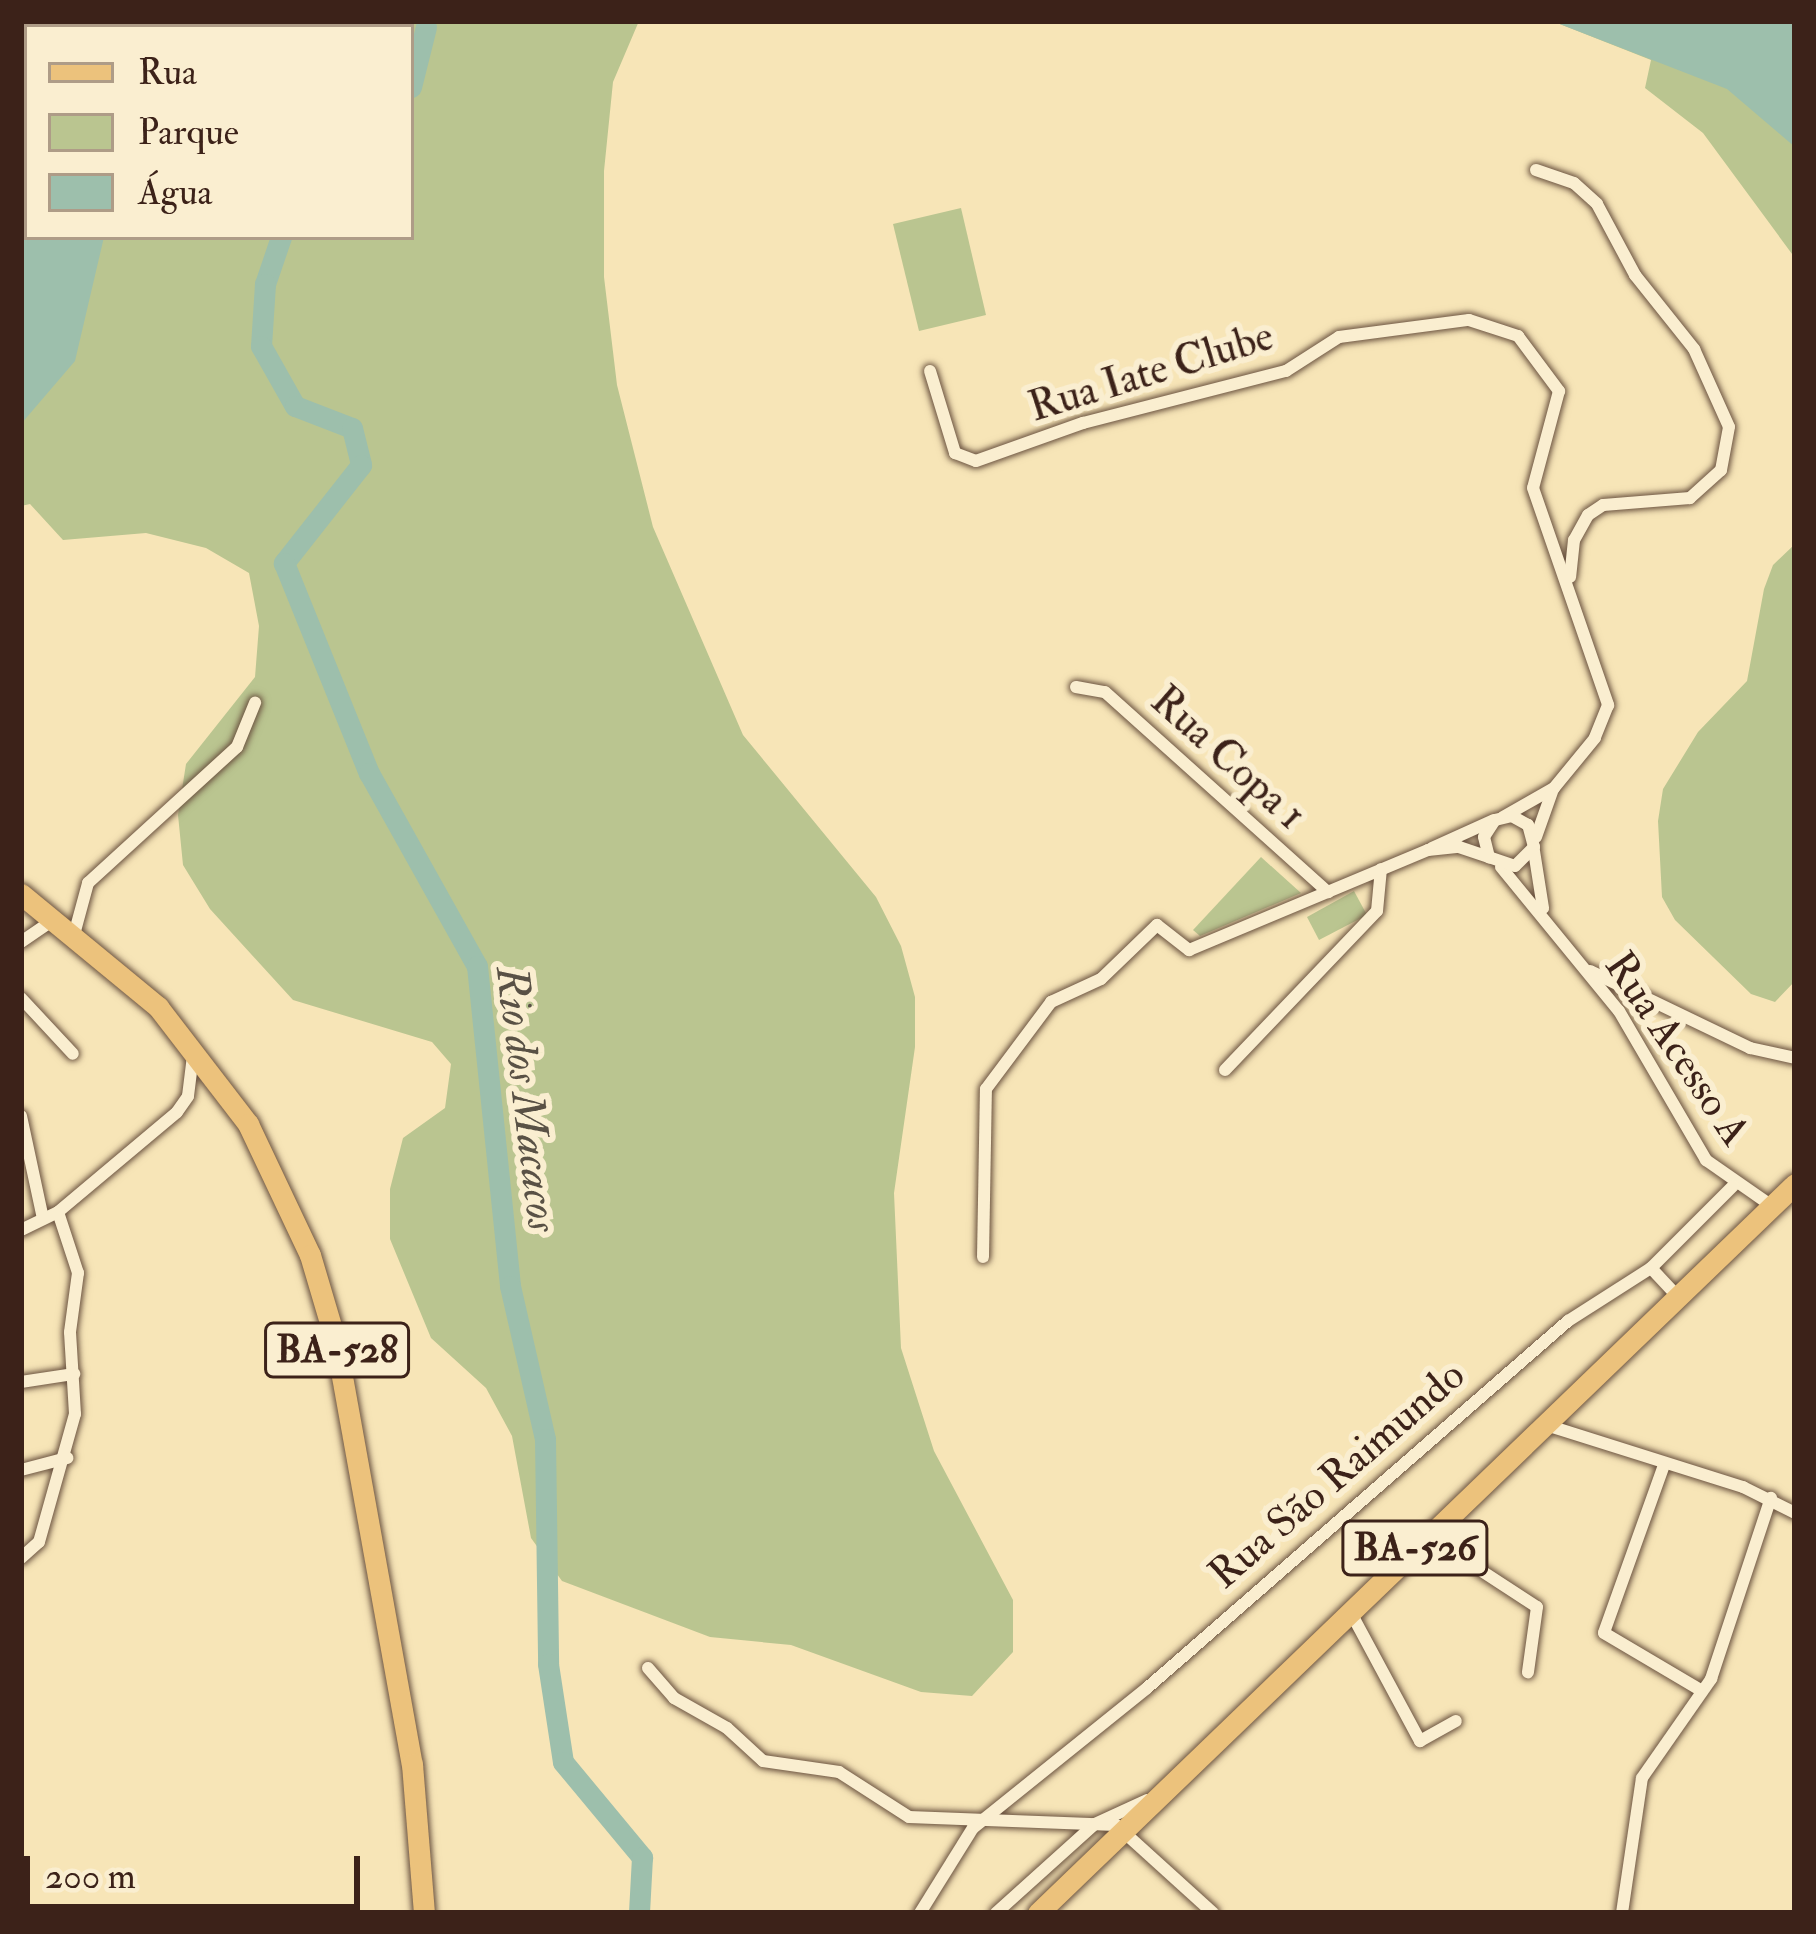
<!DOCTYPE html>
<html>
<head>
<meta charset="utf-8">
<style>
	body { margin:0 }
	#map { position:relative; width:1816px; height:1934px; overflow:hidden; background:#f7e5b7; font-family:"IM FELL Double Pica",serif }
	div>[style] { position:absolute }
	.green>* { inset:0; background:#bac590 }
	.water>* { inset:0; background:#9dbfac }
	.river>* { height:21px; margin:-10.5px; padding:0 10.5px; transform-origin:10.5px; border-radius:10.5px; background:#9dbfac }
	.roads { filter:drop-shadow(0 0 3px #6b5340) drop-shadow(0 0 3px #6b5340) }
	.street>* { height:12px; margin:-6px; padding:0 6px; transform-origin:6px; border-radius:6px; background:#faeed0 }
	.primary>* { height:21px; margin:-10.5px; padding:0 10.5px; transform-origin:10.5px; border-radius:10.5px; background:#ecc27c }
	span { translate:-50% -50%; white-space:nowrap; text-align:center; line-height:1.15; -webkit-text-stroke:12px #faeed0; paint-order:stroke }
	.shield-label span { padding:3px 9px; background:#faeed0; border:3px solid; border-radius:9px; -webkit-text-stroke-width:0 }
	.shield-label { font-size:39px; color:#3c2219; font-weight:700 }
	.street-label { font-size:42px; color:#3c2219 }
	.water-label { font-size:45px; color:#595145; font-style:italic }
	.frame { position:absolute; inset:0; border:24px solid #3c2219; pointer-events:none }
	.legend { position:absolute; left:24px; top:24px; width:390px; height:216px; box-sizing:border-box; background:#faeed0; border:3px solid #ae9c87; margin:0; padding:15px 21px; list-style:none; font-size:36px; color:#3c2219 }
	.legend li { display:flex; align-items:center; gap:24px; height:60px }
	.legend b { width:60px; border:3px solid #ae9c87 }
	.scale { position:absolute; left:24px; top:1856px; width:336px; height:54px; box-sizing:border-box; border:6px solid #3c2219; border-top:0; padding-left:15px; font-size:36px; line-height:42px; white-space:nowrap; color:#3c2219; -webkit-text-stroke:9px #faeed0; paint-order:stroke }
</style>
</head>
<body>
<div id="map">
	<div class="green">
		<i style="clip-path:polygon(162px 21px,639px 21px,613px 82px,604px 171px,604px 277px,617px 385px,653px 527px,743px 735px,876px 897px,901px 946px,915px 997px,915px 1047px,894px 1193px,901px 1348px,934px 1451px,1013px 1600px,1013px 1652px,972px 1696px,921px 1692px,791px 1645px,710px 1637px,562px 1581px,531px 1538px,512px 1436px,486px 1388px,431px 1338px,390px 1239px,390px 1189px,403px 1138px,445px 1108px,451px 1064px,432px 1042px,293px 1000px,210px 909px,183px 865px,178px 815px,186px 764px,255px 677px,259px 626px,249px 573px,206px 548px,146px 533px,63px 540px,30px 504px,21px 506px,21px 238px,411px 237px,411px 27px,159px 27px)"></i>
		<i style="clip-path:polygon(1552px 21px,1653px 21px,1795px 93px,1795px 258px,1703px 133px,1645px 88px,1651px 60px)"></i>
		<i style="clip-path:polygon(961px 208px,986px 315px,919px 331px,893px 224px)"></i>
		<i style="clip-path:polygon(1795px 544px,1795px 981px,1775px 1002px,1751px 994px,1675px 920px,1662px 897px,1658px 821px,1663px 789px,1698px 732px,1747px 681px,1764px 589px,1773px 565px)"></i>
		<i style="clip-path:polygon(1261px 857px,1301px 893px,1200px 936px,1193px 930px)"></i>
		<i style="clip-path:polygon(1354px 891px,1367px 915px,1319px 940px,1307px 917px)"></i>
	</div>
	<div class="water">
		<i style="clip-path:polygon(21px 21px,268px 21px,27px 27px,27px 237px,104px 237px,75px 361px,21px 424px)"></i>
		<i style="clip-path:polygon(1552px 21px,1795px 21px,1795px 147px,1727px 89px)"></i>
	</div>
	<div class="river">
		<i style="left:411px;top:87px;width:62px;rotate:-76deg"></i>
		<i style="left:281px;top:237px;width:50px;rotate:108.8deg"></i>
		<i style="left:265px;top:284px;width:62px;rotate:93.7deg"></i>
		<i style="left:261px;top:346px;width:69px;rotate:60.5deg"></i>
		<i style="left:295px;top:406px;width:61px;rotate:21.1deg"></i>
		<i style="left:352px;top:428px;width:38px;rotate:76deg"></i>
		<i style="left:361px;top:465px;width:125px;rotate:128.2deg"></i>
		<i style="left:284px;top:563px;width:227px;rotate:68deg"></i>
		<i style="left:369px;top:773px;width:221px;rotate:60.8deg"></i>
		<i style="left:477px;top:966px;width:322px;rotate:84.1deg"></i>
		<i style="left:510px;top:1286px;width:157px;rotate:77.1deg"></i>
		<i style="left:545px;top:1439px;width:225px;rotate:89.2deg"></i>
		<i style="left:548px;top:1664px;width:99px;rotate:81.3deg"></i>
		<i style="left:563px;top:1762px;width:124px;rotate:50.3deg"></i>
		<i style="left:642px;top:1857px;width:56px;rotate:93.1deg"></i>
	</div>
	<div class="roads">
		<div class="street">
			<i style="left:1536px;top:170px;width:40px;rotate:18.9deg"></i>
			<i style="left:1574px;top:183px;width:31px;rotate:42deg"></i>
			<i style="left:1597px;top:204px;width:81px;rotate:61.8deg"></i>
			<i style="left:1635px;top:275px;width:95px;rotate:51.4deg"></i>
			<i style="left:1694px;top:349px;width:85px;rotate:65.8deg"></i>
			<i style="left:1729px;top:427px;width:44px;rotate:100.5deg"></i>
			<i style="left:1721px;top:470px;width:42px;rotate:137.9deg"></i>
			<i style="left:1690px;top:498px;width:87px;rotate:175.4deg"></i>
			<i style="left:1603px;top:505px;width:18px;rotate:146deg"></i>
			<i style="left:1588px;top:515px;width:29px;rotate:119deg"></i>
			<i style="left:1574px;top:540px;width:37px;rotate:96deg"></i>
			<i style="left:930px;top:371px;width:86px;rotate:73deg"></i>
			<i style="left:955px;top:453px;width:22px;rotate:21deg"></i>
			<i style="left:976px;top:461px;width:114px;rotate:-19.6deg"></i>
			<i style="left:1083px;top:423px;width:210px;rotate:-14.4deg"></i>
			<i style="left:1286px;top:371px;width:63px;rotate:-32.7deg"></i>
			<i style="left:1339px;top:337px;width:131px;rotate:-7.5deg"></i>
			<i style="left:1469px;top:320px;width:52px;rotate:18.1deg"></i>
			<i style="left:1518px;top:336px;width:69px;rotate:53.3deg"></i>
			<i style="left:1559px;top:391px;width:100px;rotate:105deg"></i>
			<i style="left:1533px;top:488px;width:230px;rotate:70.9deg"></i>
			<i style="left:1608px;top:705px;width:35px;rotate:112deg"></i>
			<i style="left:1595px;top:738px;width:65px;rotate:129.4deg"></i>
			<i style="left:1554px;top:788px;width:59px;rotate:150.4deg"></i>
			<i style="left:1076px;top:687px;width:29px;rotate:10deg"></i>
			<i style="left:1105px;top:692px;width:300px;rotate:41.9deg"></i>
			<i style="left:1536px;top:837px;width:51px;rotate:-70.5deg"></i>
			<i style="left:1432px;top:848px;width:68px;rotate:-24.3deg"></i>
			<i style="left:1534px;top:851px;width:58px;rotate:81deg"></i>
			<i style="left:1501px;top:867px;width:186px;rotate:50.7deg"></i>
			<i style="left:1619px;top:1011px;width:173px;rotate:59.7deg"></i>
			<i style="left:1706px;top:1160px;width:80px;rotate:34.9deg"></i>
			<i style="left:75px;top:931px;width:50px;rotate:-74.8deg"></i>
			<i style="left:88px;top:883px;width:202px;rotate:-42.4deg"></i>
			<i style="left:237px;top:747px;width:48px;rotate:-67.8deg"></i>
			<i style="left:21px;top:942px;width:42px;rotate:-34.4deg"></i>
			<i style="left:1590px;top:971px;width:178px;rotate:25.7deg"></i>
			<i style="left:1750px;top:1048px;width:46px;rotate:12.5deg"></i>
			<i style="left:21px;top:998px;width:76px;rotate:47.1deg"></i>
			<i style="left:1225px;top:1070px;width:220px;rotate:-46.3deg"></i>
			<i style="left:1377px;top:911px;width:42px;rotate:-84.6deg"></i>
			<i style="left:21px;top:1116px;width:105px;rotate:77.9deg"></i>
			<i style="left:21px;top:1230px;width:41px;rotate:-25.9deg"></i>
			<i style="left:58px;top:1212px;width:155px;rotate:-40deg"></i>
			<i style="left:177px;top:1112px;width:19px;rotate:-55deg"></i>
			<i style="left:188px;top:1096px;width:40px;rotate:-82.9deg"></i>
			<i style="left:983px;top:1257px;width:168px;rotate:-89deg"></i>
			<i style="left:986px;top:1089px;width:109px;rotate:-53.2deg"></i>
			<i style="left:1051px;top:1002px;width:55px;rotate:-24.7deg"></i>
			<i style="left:1101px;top:979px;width:78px;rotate:-44deg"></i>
			<i style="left:1157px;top:925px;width:41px;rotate:38deg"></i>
			<i style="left:1189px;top:950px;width:259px;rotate:-22.7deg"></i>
			<i style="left:1428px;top:850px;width:31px;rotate:-6deg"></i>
			<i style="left:1459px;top:847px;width:59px;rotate:18.7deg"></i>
			<i style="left:1515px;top:866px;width:27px;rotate:-45deg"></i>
			<i style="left:1534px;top:847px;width:23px;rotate:-105deg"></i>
			<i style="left:1528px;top:825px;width:18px;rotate:-151deg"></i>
			<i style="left:1512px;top:816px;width:17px;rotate:167deg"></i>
			<i style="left:1495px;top:820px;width:20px;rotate:123deg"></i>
			<i style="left:1484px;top:837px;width:21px;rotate:76deg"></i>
			<i style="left:1651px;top:1268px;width:38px;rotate:47deg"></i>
			<i style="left:21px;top:1382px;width:54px;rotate:-8.6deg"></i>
			<i style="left:1543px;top:1424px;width:210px;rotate:17.5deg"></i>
			<i style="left:1743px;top:1487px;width:58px;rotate:26.6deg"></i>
			<i style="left:1664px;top:1465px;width:178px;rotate:109.7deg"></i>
			<i style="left:1604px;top:1633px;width:114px;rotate:30.6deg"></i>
			<i style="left:21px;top:1470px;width:48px;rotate:-14.6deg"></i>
			<i style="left:1428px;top:1536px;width:130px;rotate:33.1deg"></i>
			<i style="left:1537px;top:1607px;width:66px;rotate:97.9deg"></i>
			<i style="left:21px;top:1558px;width:24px;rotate:-42deg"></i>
			<i style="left:39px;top:1542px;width:133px;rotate:-74.3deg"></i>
			<i style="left:75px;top:1414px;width:82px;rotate:-93.5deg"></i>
			<i style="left:70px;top:1332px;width:60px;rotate:-82.3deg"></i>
			<i style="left:78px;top:1273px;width:64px;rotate:-108.2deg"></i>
			<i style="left:1350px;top:1611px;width:148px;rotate:61.7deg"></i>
			<i style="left:1420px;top:1741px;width:41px;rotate:-29.1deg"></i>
			<i style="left:648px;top:1668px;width:40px;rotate:49deg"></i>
			<i style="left:674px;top:1698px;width:61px;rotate:29.5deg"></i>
			<i style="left:727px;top:1728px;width:49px;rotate:42.5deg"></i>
			<i style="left:763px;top:1761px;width:77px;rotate:8.2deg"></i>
			<i style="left:839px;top:1772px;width:83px;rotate:32.7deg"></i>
			<i style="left:909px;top:1817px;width:207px;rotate:2.2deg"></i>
			<i style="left:1116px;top:1825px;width:131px;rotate:42.2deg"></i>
			<i style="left:920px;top:1913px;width:100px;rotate:-58.1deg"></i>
			<i style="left:973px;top:1828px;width:223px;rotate:-38.8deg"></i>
			<i style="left:1147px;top:1688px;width:559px;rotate:-41.08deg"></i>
			<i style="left:1568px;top:1321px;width:98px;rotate:-32.6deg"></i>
			<i style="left:1651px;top:1268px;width:116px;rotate:-45deg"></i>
			<i style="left:996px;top:1913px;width:133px;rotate:-42deg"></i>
			<i style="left:1095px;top:1824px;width:57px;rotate:-24.8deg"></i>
			<i style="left:1622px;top:1913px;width:136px;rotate:-81.6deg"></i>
			<i style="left:1642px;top:1778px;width:121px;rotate:-55.1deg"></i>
			<i style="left:1711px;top:1679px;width:191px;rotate:-71.7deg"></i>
		</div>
		<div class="primary">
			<i style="left:21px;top:894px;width:178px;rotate:39.5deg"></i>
			<i style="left:158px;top:1007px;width:148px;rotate:52.4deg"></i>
			<i style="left:248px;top:1124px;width:145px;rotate:64.7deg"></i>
			<i style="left:310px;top:1255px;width:92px;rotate:73.5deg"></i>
			<i style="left:336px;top:1343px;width:428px;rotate:79.8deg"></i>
			<i style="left:412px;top:1764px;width:149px;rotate:85.4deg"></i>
			<i style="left:1038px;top:1913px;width:1051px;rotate:-43.92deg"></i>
		</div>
	</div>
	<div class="shield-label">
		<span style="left:337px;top:1350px">BA-528</span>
		<span style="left:1415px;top:1548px">BA-526</span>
	</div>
	<div class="street-label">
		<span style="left:1151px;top:372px;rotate:-17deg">Rua Iate Clube</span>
		<span style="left:1228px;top:758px;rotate:42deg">Rua Copa 1</span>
		<span style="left:1677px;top:1049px;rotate:56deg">Rua Acesso A</span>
		<span style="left:1337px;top:1475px;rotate:-41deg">Rua São Raimundo</span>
	</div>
	<div class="water-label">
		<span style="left:526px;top:1099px;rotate:83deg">Rio dos Macacos</span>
	</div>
	<div class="frame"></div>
	<ul class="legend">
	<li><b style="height:15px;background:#ecc27c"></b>Rua</li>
	<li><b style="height:33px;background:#bac590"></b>Parque</li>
	<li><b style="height:33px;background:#9dbfac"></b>Água</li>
	</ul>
	<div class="scale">200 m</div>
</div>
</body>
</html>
